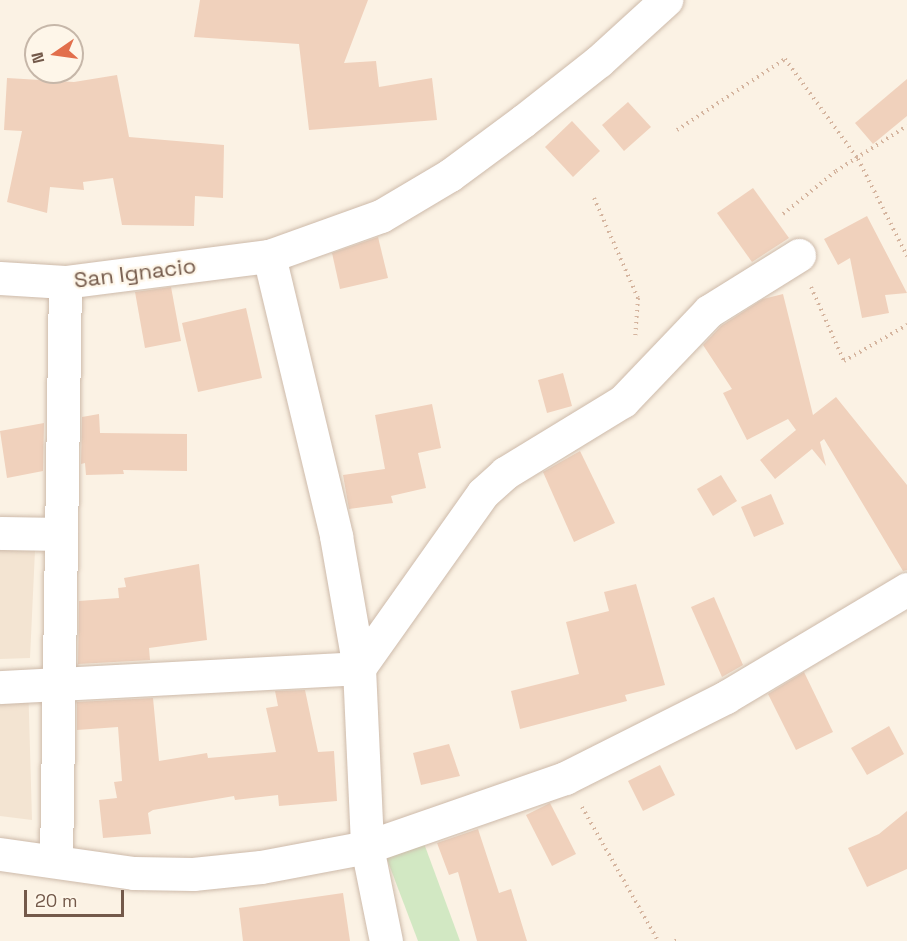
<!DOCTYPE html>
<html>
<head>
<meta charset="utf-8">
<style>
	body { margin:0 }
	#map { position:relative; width:907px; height:941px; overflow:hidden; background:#fbf2e4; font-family:"Space Grotesk",sans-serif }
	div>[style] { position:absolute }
	.residential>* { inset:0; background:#f3e4d2 }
	.green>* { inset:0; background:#d2e8c3 }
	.building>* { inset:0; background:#f0d1bc }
	.path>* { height:4px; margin-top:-2px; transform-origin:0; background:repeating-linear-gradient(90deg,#d5b59f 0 1.5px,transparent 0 6px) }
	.roads { filter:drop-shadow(0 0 2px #cdbaaa) drop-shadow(0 0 2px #cdbaaa) }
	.minor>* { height:33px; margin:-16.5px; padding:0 16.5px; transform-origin:16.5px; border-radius:16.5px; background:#fff }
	span { translate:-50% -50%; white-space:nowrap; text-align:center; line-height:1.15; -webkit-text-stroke:4.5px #fef6e9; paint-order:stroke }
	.street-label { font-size:22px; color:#73594a }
	.north { position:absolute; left:24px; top:24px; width:60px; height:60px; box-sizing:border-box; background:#fef6e9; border:2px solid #c6b7a9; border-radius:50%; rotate:257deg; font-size:16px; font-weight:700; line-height:24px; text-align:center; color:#73594a }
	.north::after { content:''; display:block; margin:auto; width:21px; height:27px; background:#e26f4c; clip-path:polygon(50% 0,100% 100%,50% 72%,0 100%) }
	.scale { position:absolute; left:24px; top:890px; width:100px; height:27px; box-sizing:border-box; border:3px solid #73594a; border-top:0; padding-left:8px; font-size:18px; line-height:21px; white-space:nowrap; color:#73594a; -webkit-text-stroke:4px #fef6e9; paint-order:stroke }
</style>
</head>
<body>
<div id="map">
	<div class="residential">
		<i style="clip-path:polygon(0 529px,36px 529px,30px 658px,0 659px)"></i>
		<i style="clip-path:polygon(28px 679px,32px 820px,0 816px,0 680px)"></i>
	</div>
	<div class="green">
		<i style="clip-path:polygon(422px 838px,460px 941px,418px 941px,385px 854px)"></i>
	</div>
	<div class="building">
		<i style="clip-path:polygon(200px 0,368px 0,344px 63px,376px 61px,379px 87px,432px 78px,437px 120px,309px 130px,299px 44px,194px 37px)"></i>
		<i style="clip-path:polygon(117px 75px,129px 137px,224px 145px,223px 198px,195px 196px,194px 226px,122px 225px,113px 178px,83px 182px,84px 190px,50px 187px,47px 213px,7px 202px,22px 131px,4px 130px,7px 78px,74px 82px)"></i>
		<i style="clip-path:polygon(907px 79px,907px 116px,873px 144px,855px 123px)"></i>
		<i style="clip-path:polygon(628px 102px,651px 127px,624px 151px,602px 125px)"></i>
		<i style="clip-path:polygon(572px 121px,600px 151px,573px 177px,545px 147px)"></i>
		<i style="clip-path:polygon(753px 188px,789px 238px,752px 262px,717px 213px)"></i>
		<i style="clip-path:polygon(867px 216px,907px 293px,885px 295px,889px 313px,862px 318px,850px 258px,838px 265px,824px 239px)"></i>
		<i style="clip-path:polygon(378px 237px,388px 278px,340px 289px,332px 253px)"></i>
		<i style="clip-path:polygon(171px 287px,181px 341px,145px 348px,135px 292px)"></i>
		<i style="clip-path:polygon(783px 294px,813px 415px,836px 397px,907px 485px,907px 570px,903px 571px,824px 439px,820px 442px,826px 466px,812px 449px,775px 479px,760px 460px,796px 430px,788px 419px,747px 440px,723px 393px,732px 389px,703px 345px,721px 326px,763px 299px)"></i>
		<i style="clip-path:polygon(246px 308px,262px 378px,198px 392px,182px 323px)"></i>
		<i style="clip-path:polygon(563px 373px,572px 406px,547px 413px,538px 380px)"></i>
		<i style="clip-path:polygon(432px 404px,441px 448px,418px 453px,426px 488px,391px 496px,393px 503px,349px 509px,343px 475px,385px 469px,375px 415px)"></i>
		<i style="clip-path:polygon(99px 414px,100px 433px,187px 434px,187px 471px,123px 470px,124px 474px,86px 475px,85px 463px,81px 464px,82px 417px)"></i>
		<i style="clip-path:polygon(44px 423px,43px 471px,7px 478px,0 431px)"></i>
		<i style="clip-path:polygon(580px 451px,615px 523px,574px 542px,543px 472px)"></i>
		<i style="clip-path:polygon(721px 475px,737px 501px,713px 516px,697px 489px)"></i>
		<i style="clip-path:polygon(771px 494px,784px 524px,754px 537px,741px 507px)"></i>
		<i style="clip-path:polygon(199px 564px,207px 640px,149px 648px,150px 660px,78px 664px,79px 601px,119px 598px,118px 588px,126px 587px,124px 578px)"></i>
		<i style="clip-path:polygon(636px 584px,665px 685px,625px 695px,627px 701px,520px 729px,511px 691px,579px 674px,566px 622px,609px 611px,604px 592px)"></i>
		<i style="clip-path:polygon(714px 597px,743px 665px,722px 677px,691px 607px)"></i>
		<i style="clip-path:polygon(804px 672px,833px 732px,796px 750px,768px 694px)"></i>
		<i style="clip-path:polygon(305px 690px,318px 752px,334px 751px,337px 801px,279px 806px,278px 795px,235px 800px,234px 796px,153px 810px,148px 813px,151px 834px,103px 838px,99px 800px,117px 798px,114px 782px,122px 781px,118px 727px,77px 730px,77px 702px,153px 698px,159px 761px,207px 753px,208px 758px,276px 752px,266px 708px,278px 706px,275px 691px)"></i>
		<i style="clip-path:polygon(889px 726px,904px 754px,867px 775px,851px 748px)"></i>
		<i style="clip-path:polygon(449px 744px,460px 776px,421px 785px,413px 753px)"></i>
		<i style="clip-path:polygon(660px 765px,675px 795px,643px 811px,628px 781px)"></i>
		<i style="clip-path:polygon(550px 803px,576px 854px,552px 866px,526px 815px)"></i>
		<i style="clip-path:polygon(907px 811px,907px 869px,867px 887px,848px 848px,879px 834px)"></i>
		<i style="clip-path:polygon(478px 829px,499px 893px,511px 889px,527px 941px,477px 941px,458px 872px,449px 875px,437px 843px)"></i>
		<i style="clip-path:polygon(343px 893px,350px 941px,243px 941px,239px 908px)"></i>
	</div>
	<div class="path">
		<i style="left:677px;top:130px;width:129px;rotate:-33.3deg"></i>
		<i style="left:785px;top:59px;width:124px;rotate:53.9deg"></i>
		<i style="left:858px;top:159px;width:109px;rotate:63.2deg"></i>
		<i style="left:594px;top:198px;width:109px;rotate:66.3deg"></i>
		<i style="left:638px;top:298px;width:41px;rotate:94.2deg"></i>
		<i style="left:783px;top:214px;width:68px;rotate:-39.1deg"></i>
		<i style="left:836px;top:171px;width:84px;rotate:-32.4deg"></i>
		<i style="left:811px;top:287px;width:81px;rotate:66deg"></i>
		<i style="left:844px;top:361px;width:73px;rotate:-29.7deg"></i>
		<i style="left:582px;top:807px;width:154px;rotate:60.4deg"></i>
		<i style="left:675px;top:941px;width:4px;rotate:-27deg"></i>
	</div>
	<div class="roads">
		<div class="minor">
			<i style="left:269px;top:256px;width:288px;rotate:76.5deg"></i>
			<i style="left:336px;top:536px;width:134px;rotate:80.1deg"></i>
			<i style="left:359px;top:668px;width:179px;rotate:87.4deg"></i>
			<i style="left:367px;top:847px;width:96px;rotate:78.6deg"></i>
			<i style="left:0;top:278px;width:65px;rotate:3.5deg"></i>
			<i style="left:65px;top:282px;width:206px;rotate:-7.3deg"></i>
			<i style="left:269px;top:256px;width:119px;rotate:-19.7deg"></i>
			<i style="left:381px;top:216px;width:80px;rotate:-30.7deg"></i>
			<i style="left:450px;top:175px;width:91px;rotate:-36.5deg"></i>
			<i style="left:523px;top:121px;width:97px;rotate:-38.3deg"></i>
			<i style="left:599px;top:61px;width:91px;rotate:-42.3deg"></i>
			<i style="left:0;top:533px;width:61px;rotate:0.9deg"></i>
			<i style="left:359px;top:668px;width:214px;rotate:-54.7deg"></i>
			<i style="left:483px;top:493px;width:30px;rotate:-42deg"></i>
			<i style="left:505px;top:473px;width:138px;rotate:-31.4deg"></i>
			<i style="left:623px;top:401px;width:124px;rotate:-46.3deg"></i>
			<i style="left:709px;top:311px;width:106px;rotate:-31.9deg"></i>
			<i style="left:0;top:687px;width:360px;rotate:-3deg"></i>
			<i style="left:0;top:854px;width:135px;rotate:8.1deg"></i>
			<i style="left:134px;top:873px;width:59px;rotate:1deg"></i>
			<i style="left:193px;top:874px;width:68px;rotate:-5.9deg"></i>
			<i style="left:261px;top:867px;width:108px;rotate:-10.7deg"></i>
			<i style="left:367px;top:847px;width:210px;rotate:-19.2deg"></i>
			<i style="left:565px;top:778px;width:180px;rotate:-26.7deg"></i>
			<i style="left:726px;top:697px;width:211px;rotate:-30.8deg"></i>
			<i style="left:56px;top:861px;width:579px;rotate:-89.11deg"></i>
		</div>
	</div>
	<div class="street-label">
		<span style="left:135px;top:273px;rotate:-7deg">San Ignacio</span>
	</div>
	<div class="north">N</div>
	<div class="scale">20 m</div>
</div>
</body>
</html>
